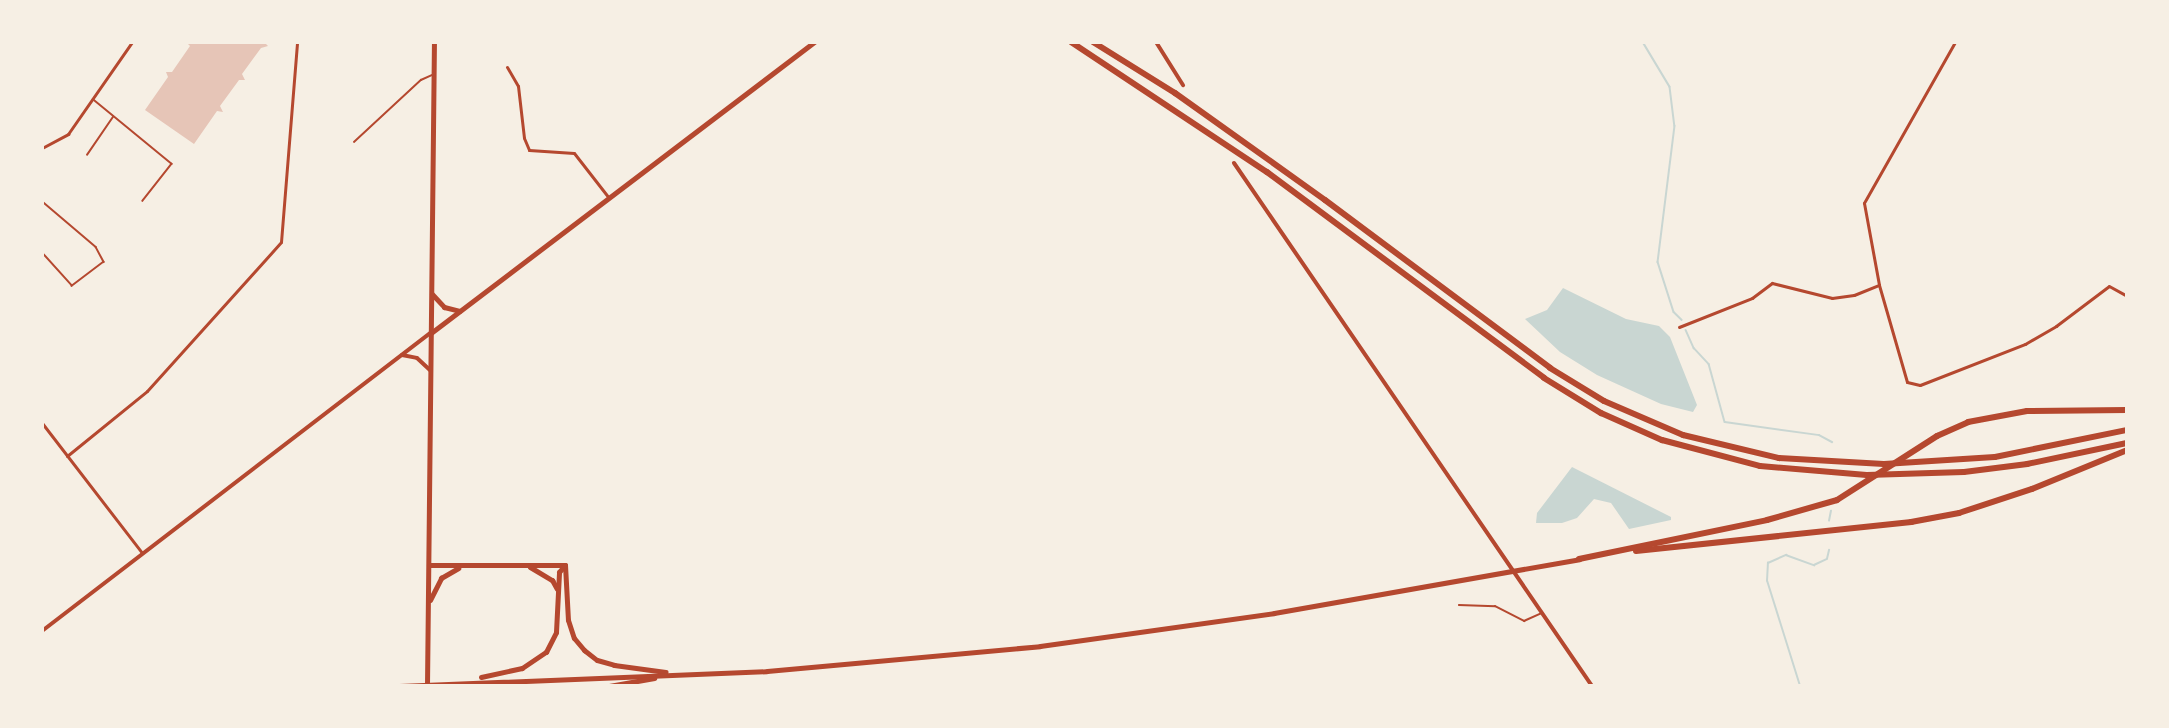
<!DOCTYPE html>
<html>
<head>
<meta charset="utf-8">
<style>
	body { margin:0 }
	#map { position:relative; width:2169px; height:728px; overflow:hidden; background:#f6efe4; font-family:Signika,sans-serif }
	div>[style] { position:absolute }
	.water>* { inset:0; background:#c9d6d2 }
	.stream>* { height:1.5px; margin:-0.75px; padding:0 0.75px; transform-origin:0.75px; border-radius:0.75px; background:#c9d6d2 }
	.building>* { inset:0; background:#e6c5b7 }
	.service>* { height:1.5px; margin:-0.75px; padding:0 0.75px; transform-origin:0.75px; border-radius:0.75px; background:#b5482f }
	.minor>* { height:3px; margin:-1.5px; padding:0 1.5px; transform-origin:1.5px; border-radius:1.5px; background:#b5482f }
	.tertiary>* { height:4px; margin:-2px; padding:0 2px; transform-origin:2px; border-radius:2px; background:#b5482f }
	.secondary>* { height:4.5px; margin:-2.25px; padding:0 2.25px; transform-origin:2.25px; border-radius:2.25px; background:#b5482f }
	.primary>* { height:5px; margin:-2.5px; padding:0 2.5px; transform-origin:2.5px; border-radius:2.5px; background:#b5482f }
	.motorway>* { height:6px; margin:-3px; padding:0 3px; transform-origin:3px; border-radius:3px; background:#b5482f }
	span { translate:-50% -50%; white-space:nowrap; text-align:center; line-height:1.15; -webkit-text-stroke:6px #f6efe4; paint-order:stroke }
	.frame { position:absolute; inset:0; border:44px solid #f6efe4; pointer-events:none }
</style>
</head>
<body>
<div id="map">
	<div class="water">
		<i style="clip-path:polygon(1563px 288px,1626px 319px,1659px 326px,1670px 337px,1697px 405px,1693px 412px,1661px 404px,1597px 375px,1560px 352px,1525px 319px,1547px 310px)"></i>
		<i style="clip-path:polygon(1572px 467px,1671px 517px,1671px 520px,1629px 529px,1611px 503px,1594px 499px,1577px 518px,1562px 523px,1536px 523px,1537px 513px)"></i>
	</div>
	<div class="stream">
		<i style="left:1643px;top:42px;width:52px;rotate:59deg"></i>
		<i style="left:1670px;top:87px;width:39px;rotate:83deg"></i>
		<i style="left:1675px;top:126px;width:137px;rotate:97.1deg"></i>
		<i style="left:1658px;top:262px;width:52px;rotate:72.3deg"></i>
		<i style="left:1674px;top:312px;width:11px;rotate:45deg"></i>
		<i style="left:1686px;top:330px;width:20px;rotate:66deg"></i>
		<i style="left:1694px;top:348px;width:22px;rotate:47deg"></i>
		<i style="left:1709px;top:364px;width:60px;rotate:74.6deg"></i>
		<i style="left:1725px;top:422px;width:95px;rotate:7.9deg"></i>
		<i style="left:1819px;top:435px;width:15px;rotate:28deg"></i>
		<i style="left:1829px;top:521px;width:10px;rotate:-79deg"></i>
		<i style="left:1800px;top:686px;width:110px;rotate:-107.4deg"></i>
		<i style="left:1767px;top:581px;width:18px;rotate:-87deg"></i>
		<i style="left:1768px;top:563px;width:20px;rotate:-24deg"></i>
		<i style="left:1786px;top:555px;width:30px;rotate:20deg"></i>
		<i style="left:1814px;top:565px;width:14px;rotate:-25deg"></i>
		<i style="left:1827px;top:559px;width:9px;rotate:-77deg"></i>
	</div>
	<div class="building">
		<i style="clip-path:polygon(186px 42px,264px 42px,268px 46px,261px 48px,242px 74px,245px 80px,239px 80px,220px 106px,223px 112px,217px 111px,194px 144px,145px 110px,168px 77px,166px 72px,172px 72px,190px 46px)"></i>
	</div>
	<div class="service">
		<i style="left:93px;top:99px;width:102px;rotate:39.4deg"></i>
		<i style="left:172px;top:164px;width:47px;rotate:128.1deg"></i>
		<i style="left:354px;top:142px;width:91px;rotate:-42.8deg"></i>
		<i style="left:421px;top:80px;width:12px;rotate:-24deg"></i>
		<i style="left:87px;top:155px;width:46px;rotate:-55.6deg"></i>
		<i style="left:42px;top:201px;width:71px;rotate:40.4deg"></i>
		<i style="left:96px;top:247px;width:17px;rotate:62deg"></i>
		<i style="left:104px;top:262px;width:40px;rotate:143deg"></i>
		<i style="left:72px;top:286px;width:42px;rotate:-132.1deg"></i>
		<i style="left:1459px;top:605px;width:36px;rotate:2deg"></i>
		<i style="left:1495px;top:606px;width:33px;rotate:27deg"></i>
		<i style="left:1524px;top:621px;width:20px;rotate:-24deg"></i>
	</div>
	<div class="minor">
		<i style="left:1955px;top:42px;width:185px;rotate:119.5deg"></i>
		<i style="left:1864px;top:203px;width:83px;rotate:79.6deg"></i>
		<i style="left:1879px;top:285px;width:101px;rotate:73.9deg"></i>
		<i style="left:1907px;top:382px;width:13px;rotate:13deg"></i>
		<i style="left:1920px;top:385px;width:113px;rotate:-21.3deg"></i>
		<i style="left:2025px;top:344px;width:36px;rotate:-30deg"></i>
		<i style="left:2056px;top:326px;width:66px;rotate:-37deg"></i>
		<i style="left:2109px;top:286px;width:21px;rotate:29deg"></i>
		<i style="left:507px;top:67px;width:22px;rotate:60deg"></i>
		<i style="left:518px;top:86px;width:52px;rotate:83.4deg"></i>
		<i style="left:524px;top:138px;width:13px;rotate:67deg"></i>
		<i style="left:529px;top:150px;width:45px;rotate:3.8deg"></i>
		<i style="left:574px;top:153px;width:57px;rotate:52.1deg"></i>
		<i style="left:42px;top:148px;width:30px;rotate:-28deg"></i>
		<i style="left:68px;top:134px;width:112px;rotate:-55.2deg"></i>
		<i style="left:1679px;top:327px;width:79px;rotate:-21.7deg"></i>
		<i style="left:1752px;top:298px;width:25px;rotate:-37deg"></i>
		<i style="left:1772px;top:283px;width:62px;rotate:14deg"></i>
		<i style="left:1832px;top:298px;width:22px;rotate:-8deg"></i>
		<i style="left:1854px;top:295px;width:27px;rotate:-22deg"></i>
		<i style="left:42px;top:423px;width:164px;rotate:52.4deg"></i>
		<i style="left:67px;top:456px;width:103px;rotate:-39.1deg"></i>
		<i style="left:147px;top:391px;width:200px;rotate:-48deg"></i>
		<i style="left:281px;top:242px;width:201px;rotate:-85.4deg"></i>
	</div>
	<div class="tertiary">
		<i style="left:1156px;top:42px;width:51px;rotate:57.9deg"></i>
		<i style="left:1234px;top:163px;width:634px;rotate:55.61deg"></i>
		<i style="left:402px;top:355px;width:15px;rotate:11deg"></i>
		<i style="left:417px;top:358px;width:18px;rotate:43deg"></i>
		<i style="left:42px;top:631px;width:490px;rotate:-37.5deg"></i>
	</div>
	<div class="secondary">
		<i style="left:431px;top:333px;width:481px;rotate:-37.2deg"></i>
	</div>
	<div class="primary">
		<i style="left:432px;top:294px;width:18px;rotate:47deg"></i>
		<i style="left:444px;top:307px;width:16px;rotate:14deg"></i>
		<i style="left:429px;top:565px;width:136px"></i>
		<i style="left:565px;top:565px;width:55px;rotate:86.9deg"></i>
		<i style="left:568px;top:620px;width:19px;rotate:72deg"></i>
		<i style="left:574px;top:638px;width:16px;rotate:50deg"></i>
		<i style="left:584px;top:650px;width:16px;rotate:38deg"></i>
		<i style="left:597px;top:660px;width:18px;rotate:16deg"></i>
		<i style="left:614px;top:665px;width:52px;rotate:7.7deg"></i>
		<i style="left:530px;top:567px;width:26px;rotate:31deg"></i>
		<i style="left:552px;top:580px;width:10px;rotate:61deg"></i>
		<i style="left:430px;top:600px;width:25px;rotate:-63deg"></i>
		<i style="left:441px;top:578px;width:20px;rotate:-30deg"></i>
		<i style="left:481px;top:677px;width:42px;rotate:-12.4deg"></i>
		<i style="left:522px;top:668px;width:29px;rotate:-34deg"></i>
		<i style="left:546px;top:652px;width:22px;rotate:-63deg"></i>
		<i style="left:556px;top:632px;width:60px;rotate:-87.1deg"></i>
		<i style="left:559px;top:572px;width:9px;rotate:-49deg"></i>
		<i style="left:482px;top:683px;width:21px;rotate:8deg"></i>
		<i style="left:427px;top:685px;width:643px;rotate:-89.38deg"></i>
		<i style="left:399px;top:686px;width:368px;rotate:-2.3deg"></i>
		<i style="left:767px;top:671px;width:274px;rotate:-5.2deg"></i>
		<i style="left:1040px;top:646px;width:236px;rotate:-8deg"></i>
		<i style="left:1274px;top:613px;width:310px;rotate:-10deg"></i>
		<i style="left:609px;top:686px;width:46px;rotate:-10.1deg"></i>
	</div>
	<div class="motorway">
		<i style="left:1071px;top:42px;width:235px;rotate:33.6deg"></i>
		<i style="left:1267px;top:172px;width:345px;rotate:36.6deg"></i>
		<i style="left:1544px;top:378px;width:67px;rotate:31.6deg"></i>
		<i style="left:1601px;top:413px;width:67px;rotate:23.9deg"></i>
		<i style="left:1662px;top:440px;width:101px;rotate:14.9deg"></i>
		<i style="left:1760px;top:466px;width:107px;rotate:4.8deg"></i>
		<i style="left:1867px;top:475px;width:97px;rotate:-1.8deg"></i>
		<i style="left:1964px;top:472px;width:64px;rotate:-7.2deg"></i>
		<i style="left:2027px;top:464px;width:102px;rotate:-11.9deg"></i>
		<i style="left:1093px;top:42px;width:97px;rotate:31.9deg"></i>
		<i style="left:1175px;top:93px;width:184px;rotate:35.5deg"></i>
		<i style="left:1325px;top:200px;width:281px;rotate:36.7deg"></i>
		<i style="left:1550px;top:368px;width:63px;rotate:31.4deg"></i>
		<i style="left:1604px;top:401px;width:86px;rotate:23.3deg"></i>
		<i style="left:1683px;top:435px;width:99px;rotate:13.5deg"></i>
		<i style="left:1779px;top:458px;width:105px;rotate:3.3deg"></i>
		<i style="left:1884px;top:464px;width:111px;rotate:-3.6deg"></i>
		<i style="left:1995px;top:457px;width:135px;rotate:-11.6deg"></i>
		<i style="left:1636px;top:551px;width:277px;rotate:-6deg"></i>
		<i style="left:1911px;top:522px;width:49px;rotate:-10.6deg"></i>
		<i style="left:1959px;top:513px;width:77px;rotate:-18.2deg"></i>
		<i style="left:2032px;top:489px;width:103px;rotate:-22.3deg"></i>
		<i style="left:1579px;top:559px;width:192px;rotate:-11.7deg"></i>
		<i style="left:1767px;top:520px;width:73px;rotate:-15.9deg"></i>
		<i style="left:1837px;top:500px;width:119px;rotate:-32.6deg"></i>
		<i style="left:1937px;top:436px;width:34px;rotate:-24deg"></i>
		<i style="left:1968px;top:422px;width:60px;rotate:-10.6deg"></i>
		<i style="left:2027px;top:411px;width:100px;rotate:-0.6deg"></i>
	</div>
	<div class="frame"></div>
</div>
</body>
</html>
